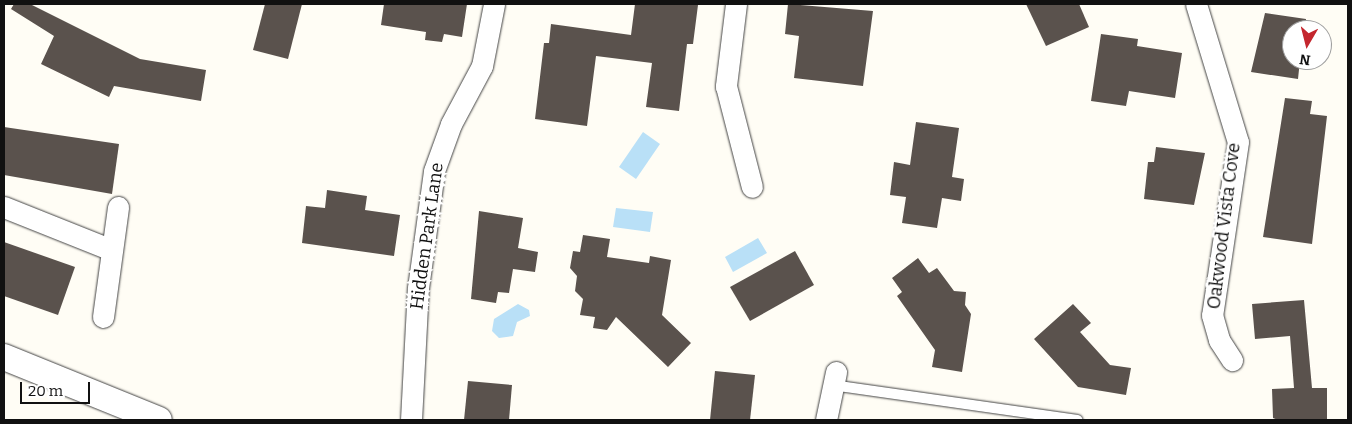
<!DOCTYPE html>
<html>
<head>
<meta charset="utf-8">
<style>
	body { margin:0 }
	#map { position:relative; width:1352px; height:424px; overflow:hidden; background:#fffdf5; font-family:Bitter,serif }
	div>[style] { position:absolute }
	.water>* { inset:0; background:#b9e0f7 }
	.building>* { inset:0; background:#5a524d }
	.roads { filter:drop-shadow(0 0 1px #444) drop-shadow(0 0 1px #444) }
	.service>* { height:10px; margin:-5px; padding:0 5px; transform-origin:5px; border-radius:5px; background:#fff }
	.minor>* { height:21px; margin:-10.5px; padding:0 10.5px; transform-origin:10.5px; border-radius:10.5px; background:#fff }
	.tertiary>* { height:26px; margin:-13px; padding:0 13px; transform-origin:13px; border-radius:13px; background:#fff }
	span { translate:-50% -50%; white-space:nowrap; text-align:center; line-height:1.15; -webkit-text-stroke:5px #fff; paint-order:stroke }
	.street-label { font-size:18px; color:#111 }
	.frame { position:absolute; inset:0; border:5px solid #111; pointer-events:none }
	.north { position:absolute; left:1282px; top:20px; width:50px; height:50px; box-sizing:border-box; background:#fff; border:1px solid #a0a0a0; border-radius:50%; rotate:188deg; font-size:14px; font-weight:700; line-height:20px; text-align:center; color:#111 }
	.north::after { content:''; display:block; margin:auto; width:18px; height:22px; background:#c4262e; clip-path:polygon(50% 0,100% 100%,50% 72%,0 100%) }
	.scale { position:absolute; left:20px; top:382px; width:70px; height:22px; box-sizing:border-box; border:2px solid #111; border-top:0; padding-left:6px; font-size:15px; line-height:18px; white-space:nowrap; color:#111; -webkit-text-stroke:4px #fff; paint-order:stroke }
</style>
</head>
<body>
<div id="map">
	<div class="water">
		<i style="clip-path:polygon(643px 132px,660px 144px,636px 179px,619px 167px)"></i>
		<i style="clip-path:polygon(616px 208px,653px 212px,650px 232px,613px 227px)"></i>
		<i style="clip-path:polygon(758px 238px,767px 253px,733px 272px,725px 257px)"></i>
		<i style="clip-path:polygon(518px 304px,529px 310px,530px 316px,517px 322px,513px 336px,499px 338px,492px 331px,494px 319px)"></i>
	</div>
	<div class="building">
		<i style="clip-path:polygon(14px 4px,30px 4px,140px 59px,206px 70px,201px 101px,114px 86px,109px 97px,41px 64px,54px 36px,11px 9px)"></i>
		<i style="clip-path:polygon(265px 4px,302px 4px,288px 59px,253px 50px)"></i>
		<i style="clip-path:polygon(384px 4px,467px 4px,462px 37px,444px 34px,442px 42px,425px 40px,426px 32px,381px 25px)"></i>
		<i style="clip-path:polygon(635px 4px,698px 5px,693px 44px,687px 44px,679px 111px,646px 107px,652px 63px,596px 56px,587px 126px,535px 119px,544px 43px,549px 43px,551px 24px,631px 35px)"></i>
		<i style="clip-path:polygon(788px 4px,873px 11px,863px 86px,794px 78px,799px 36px,785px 34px)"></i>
		<i style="clip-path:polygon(1026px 4px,1079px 4px,1089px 27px,1046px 46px)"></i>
		<i style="clip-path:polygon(1265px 13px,1306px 19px,1305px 30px,1292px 30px,1292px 60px,1300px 60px,1298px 79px,1251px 72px)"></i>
		<i style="clip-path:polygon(1101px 34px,1138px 39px,1137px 46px,1182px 53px,1175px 98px,1129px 91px,1126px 106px,1091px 101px)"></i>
		<i style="clip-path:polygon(1285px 98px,1312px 101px,1310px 114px,1327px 116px,1312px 244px,1263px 237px)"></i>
		<i style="clip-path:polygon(916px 122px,959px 128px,952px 177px,964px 179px,961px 201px,942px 198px,937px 228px,902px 223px,906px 197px,890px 195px,894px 162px,910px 165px)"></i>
		<i style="clip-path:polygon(4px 127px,119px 144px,112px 194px,4px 175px)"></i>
		<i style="clip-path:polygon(1156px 147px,1205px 153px,1194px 205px,1144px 199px,1148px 162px,1154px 162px)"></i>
		<i style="clip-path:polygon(327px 190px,367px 196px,365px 210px,400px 215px,394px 256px,302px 243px,306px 206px,325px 208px)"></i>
		<i style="clip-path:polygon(479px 211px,523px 218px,518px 248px,538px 252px,535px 272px,513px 269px,509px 293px,498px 292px,496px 303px,471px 299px)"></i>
		<i style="clip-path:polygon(583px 235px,610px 239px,607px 257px,649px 263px,650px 256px,671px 260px,662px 315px,691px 343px,668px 367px,616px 317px,607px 330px,593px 328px,595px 317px,580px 315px,583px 299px,575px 291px,577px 276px,570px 268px,573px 251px,580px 252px)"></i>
		<i style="clip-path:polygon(4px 242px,75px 267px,58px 315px,4px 296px)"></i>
		<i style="clip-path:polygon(795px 251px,814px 285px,750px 321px,730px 287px)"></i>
		<i style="clip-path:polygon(918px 258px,929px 273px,937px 268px,954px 291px,966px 292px,965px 305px,971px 314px,962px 372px,932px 367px,935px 350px,897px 296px,902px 292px,892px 278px)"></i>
		<i style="clip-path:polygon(1304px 300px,1312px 388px,1327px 388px,1327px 420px,1278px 420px,1273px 418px,1272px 389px,1294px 388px,1290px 336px,1255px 339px,1252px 304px)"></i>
		<i style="clip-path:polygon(1073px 304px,1091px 323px,1080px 332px,1110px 365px,1131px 368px,1126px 395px,1078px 387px,1034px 339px)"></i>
		<i style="clip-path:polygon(715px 371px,755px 375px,750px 420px,710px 420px)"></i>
		<i style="clip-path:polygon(468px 381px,512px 385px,509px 420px,464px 420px)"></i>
	</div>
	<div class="roads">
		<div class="service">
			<i style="left:832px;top:385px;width:248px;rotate:8.1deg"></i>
		</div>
		<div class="minor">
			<i style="left:736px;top:4px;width:83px;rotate:97deg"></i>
			<i style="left:726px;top:86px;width:104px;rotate:75.6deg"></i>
			<i style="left:1196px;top:4px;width:144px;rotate:73.1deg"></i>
			<i style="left:1238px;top:142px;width:175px;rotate:98.5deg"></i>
			<i style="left:1212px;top:315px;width:26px;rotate:74deg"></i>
			<i style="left:1219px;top:340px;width:24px;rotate:57deg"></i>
			<i style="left:4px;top:207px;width:116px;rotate:21.7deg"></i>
			<i style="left:103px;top:317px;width:111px;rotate:-82.2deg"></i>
			<i style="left:411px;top:420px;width:132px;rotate:-87deg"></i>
			<i style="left:418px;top:288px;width:118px;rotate:-82.2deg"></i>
			<i style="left:434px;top:171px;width:50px;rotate:-70.1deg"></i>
			<i style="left:451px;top:124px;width:66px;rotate:-61.9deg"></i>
			<i style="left:482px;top:66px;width:63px;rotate:-79deg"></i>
			<i style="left:826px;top:420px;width:49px;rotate:-78.2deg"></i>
		</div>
		<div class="tertiary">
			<i style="left:4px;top:357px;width:167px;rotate:22.1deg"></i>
		</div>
	</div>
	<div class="street-label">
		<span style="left:1224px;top:226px;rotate:-83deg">Oakwood Vista Cove</span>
		<span style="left:427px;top:236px;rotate:-82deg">Hidden Park Lane</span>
	</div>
	<div class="frame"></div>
	<div class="north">N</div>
	<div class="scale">20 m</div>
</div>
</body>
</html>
